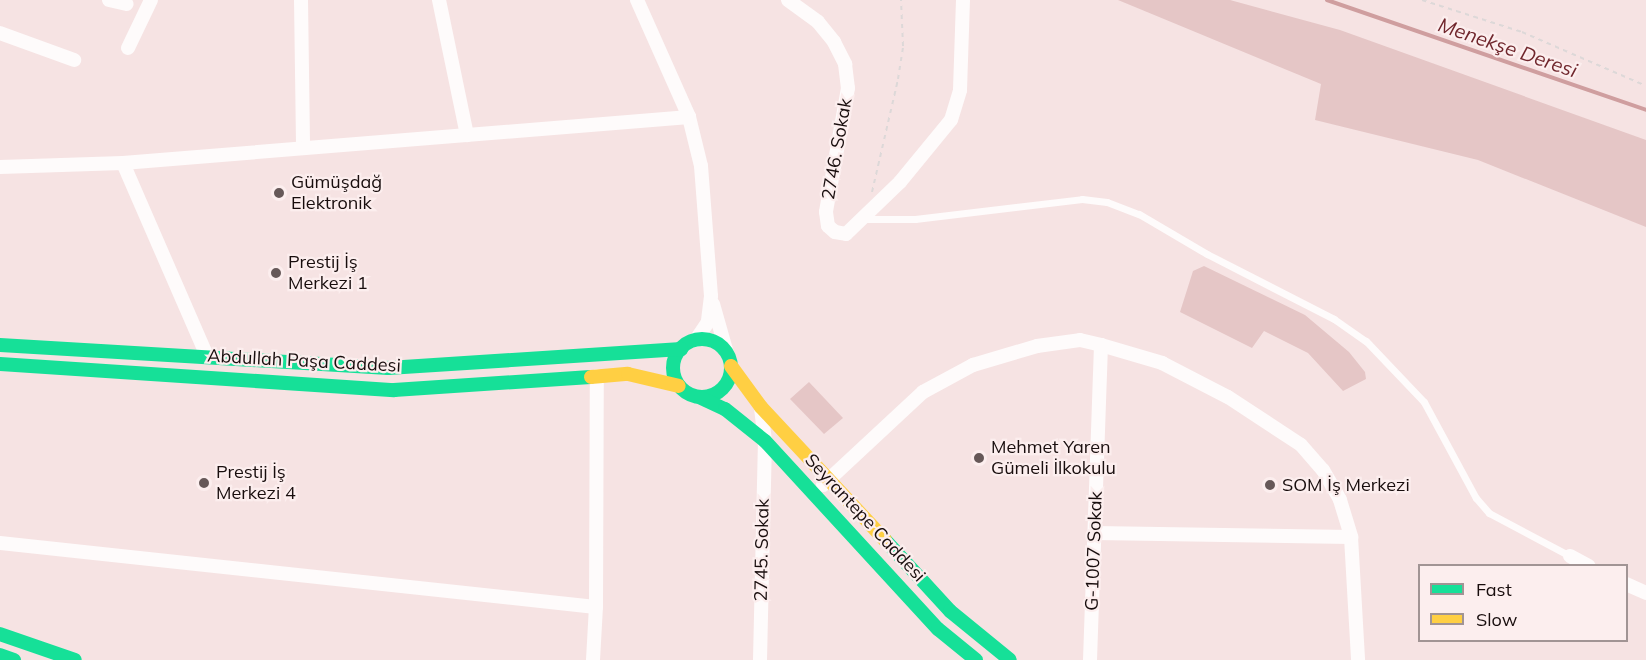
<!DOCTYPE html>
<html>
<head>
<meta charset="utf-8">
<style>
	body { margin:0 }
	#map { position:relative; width:1646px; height:660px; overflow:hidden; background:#f6e3e3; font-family:Mulish,sans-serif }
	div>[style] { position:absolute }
	.green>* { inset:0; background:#e5c6c6 }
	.stream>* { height:4px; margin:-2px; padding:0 2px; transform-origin:2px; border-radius:2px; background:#cf9e9f }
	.path>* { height:2px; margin-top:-1px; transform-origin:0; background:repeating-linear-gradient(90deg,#ddd8d8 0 4.5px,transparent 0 9px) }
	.lane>* { height:7px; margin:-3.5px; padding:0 3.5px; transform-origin:3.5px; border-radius:3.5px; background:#fefbfb }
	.street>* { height:14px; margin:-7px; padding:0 7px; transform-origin:7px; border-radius:7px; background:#fefbfb }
	.fast>* { height:14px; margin:-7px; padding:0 7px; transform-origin:7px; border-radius:7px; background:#16e098 }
	.fast>.ring { margin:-7px; padding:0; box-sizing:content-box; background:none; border:14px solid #16e098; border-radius:50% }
	.slow>* { height:14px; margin:-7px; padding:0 7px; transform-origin:7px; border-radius:7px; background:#ffcf43 }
	.dots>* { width:16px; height:16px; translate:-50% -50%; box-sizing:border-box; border:3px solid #fceeee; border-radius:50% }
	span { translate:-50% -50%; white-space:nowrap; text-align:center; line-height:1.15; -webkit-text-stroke:4.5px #fceeee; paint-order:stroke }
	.street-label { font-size:18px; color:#180d0d }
	.poi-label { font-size:18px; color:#180d0d }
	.left { translate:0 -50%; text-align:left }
	.water-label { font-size:20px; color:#70262c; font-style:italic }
	.legend { position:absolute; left:1418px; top:564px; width:210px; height:78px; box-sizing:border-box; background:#fceeee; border:2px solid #a19494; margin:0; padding:8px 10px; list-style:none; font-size:18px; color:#180d0d }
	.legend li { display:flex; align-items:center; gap:12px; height:30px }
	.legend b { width:30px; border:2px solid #a19494 }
</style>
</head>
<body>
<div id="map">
	<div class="green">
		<i style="clip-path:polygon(1118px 0,1230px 0,1340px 30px,1646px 140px,1646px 227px,1478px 160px,1315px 120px,1321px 84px)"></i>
		<i style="clip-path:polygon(1204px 266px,1305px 315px,1349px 352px,1365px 372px,1366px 379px,1343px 391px,1308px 353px,1264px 331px,1252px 348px,1180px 312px,1193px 271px)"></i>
		<i style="clip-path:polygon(809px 382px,843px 418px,824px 434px,790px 399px)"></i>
	</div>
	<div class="stream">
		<i style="left:1327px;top:0;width:337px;rotate:19deg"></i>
	</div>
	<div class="path">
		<i style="left:1422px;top:0;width:105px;rotate:17.7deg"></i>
		<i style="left:1522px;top:32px;width:135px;rotate:23.5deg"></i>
		<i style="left:872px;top:192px;width:116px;rotate:-77deg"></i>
		<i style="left:898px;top:79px;width:33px;rotate:-81deg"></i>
		<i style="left:903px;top:46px;width:46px;rotate:-92.5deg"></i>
	</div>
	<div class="lane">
		<i style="left:866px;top:219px;width:49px"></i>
		<i style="left:915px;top:219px;width:168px;rotate:-6.8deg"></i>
		<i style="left:1082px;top:199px;width:25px;rotate:7deg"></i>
		<i style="left:1107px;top:202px;width:34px;rotate:21deg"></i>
		<i style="left:1139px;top:214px;width:79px;rotate:30.5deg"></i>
		<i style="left:1207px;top:254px;width:143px;rotate:27.1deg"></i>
		<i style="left:1334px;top:319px;width:39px;rotate:35deg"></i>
		<i style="left:1366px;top:341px;width:84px;rotate:46.4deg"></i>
		<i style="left:1424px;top:402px;width:109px;rotate:61.6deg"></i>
		<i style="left:1476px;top:498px;width:20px;rotate:49deg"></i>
		<i style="left:1489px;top:513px;width:92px;rotate:28deg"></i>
	</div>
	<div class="street">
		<i style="left:109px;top:0;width:18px;rotate:13deg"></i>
		<i style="left:301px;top:0;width:148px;rotate:89.2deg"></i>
		<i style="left:439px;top:0;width:138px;rotate:78.3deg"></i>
		<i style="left:637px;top:0;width:128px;rotate:66deg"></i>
		<i style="left:689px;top:117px;width:50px;rotate:76.2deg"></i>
		<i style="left:701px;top:166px;width:130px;rotate:85.6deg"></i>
		<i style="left:711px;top:296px;width:26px;rotate:97deg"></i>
		<i style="left:708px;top:322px;width:22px;rotate:124deg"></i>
		<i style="left:788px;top:0;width:37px;rotate:36deg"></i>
		<i style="left:818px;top:22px;width:26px;rotate:51deg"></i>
		<i style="left:834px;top:42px;width:25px;rotate:63deg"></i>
		<i style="left:845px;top:64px;width:24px;rotate:83deg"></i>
		<i style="left:848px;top:88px;width:126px;rotate:100.1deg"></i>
		<i style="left:826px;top:212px;width:14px;rotate:82deg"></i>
		<i style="left:828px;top:226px;width:9px;rotate:41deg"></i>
		<i style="left:835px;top:232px;width:11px;rotate:10deg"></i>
		<i style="left:846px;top:234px;width:75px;rotate:-43.9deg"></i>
		<i style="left:900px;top:182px;width:80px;rotate:-50.6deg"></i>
		<i style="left:951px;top:120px;width:31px;rotate:-73deg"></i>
		<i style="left:960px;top:90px;width:90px;rotate:-88.1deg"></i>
		<i style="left:0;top:33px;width:79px;rotate:20deg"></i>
		<i style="left:128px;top:48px;width:53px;rotate:-64.4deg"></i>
		<i style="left:123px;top:163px;width:210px;rotate:66.5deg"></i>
		<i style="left:0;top:167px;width:123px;rotate:-1.9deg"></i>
		<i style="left:123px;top:163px;width:568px;rotate:-4.65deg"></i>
		<i style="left:713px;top:304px;width:51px;rotate:74.1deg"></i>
		<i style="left:1101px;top:345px;width:64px;rotate:16.4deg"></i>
		<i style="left:1162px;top:363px;width:74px;rotate:27.3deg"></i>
		<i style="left:1228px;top:397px;width:87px;rotate:33.3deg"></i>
		<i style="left:1301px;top:445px;width:33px;rotate:49deg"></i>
		<i style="left:1323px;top:470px;width:34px;rotate:60deg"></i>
		<i style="left:1340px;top:500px;width:39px;rotate:73deg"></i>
		<i style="left:1351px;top:537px;width:123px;rotate:86.7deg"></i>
		<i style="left:823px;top:485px;width:137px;rotate:-42.9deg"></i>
		<i style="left:923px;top:392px;width:57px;rotate:-28.4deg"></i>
		<i style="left:973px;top:365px;width:67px;rotate:-16.5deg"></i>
		<i style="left:1037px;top:346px;width:43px;rotate:-7.9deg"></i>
		<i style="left:1080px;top:340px;width:22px;rotate:13deg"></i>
		<i style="left:1101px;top:345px;width:315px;rotate:92deg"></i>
		<i style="left:1095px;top:533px;width:256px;rotate:0.9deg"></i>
		<i style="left:0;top:543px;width:599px;rotate:6.13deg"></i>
		<i style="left:596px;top:607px;width:231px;rotate:-89.8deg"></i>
		<i style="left:1570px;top:556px;width:21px;rotate:28deg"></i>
		<i style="left:1626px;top:584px;width:22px;rotate:24deg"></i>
		<i style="left:593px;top:660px;width:53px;rotate:-86.8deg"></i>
		<i style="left:760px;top:660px;width:219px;rotate:-88.7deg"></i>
		<i style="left:765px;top:441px;width:34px;rotate:-97deg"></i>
	</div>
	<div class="fast">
		<i class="ring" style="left:673px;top:339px;width:44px;height:44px"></i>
		<i style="left:0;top:345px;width:389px;rotate:3.4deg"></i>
		<i style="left:388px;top:368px;width:294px;rotate:-3.7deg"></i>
		<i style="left:0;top:364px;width:395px;rotate:3.8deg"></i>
		<i style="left:394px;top:390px;width:197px;rotate:-3.8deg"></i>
		<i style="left:701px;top:398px;width:26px;rotate:25deg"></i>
		<i style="left:725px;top:409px;width:51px;rotate:38.7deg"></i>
		<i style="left:765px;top:441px;width:255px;rotate:47.4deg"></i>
		<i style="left:938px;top:629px;width:49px;rotate:39.2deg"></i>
		<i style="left:885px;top:540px;width:96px;rotate:47.5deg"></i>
		<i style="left:950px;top:611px;width:77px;rotate:39.2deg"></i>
		<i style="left:0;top:634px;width:79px;rotate:19.1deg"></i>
		<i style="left:0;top:655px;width:15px;rotate:20deg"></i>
	</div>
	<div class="slow">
		<i style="left:731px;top:366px;width:51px;rotate:53.8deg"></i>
		<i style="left:761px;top:407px;width:182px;rotate:47deg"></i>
		<i style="left:591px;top:377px;width:37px;rotate:-5deg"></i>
		<i style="left:628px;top:374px;width:52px;rotate:13.2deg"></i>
	</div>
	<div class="dots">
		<i style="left:279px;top:193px;background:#665858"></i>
		<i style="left:276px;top:273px;background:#665858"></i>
		<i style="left:979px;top:458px;background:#665858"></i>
		<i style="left:204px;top:483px;background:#665858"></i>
		<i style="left:1270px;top:485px;background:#665858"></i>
	</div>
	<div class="street-label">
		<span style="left:837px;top:149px;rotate:-80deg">2746. Sokak</span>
		<span style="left:304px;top:361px;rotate:3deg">Abdullah Paşa Caddesi</span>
		<span style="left:865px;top:518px;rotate:47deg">Seyrantepe Caddesi</span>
		<span style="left:762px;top:550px;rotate:-89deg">2745. Sokak</span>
		<span style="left:1094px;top:551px;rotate:-88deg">G-1007 Sokak</span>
	</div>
	<div class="poi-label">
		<span class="left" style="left:291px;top:193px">Gümüşdağ<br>Elektronik</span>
		<span class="left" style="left:288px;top:273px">Prestij İş<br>Merkezi 1</span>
		<span class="left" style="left:991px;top:458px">Mehmet Yaren<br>Gümeli İlkokulu</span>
		<span class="left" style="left:216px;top:483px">Prestij İş<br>Merkezi 4</span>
		<span class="left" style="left:1282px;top:485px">SOM İş Merkezi</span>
	</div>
	<div class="water-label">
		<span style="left:1508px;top:47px;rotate:19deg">Menekşe Deresi</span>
	</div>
	<ul class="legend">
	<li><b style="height:8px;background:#16e098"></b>Fast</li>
	<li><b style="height:8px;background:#ffcf43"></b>Slow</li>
	</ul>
</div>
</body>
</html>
